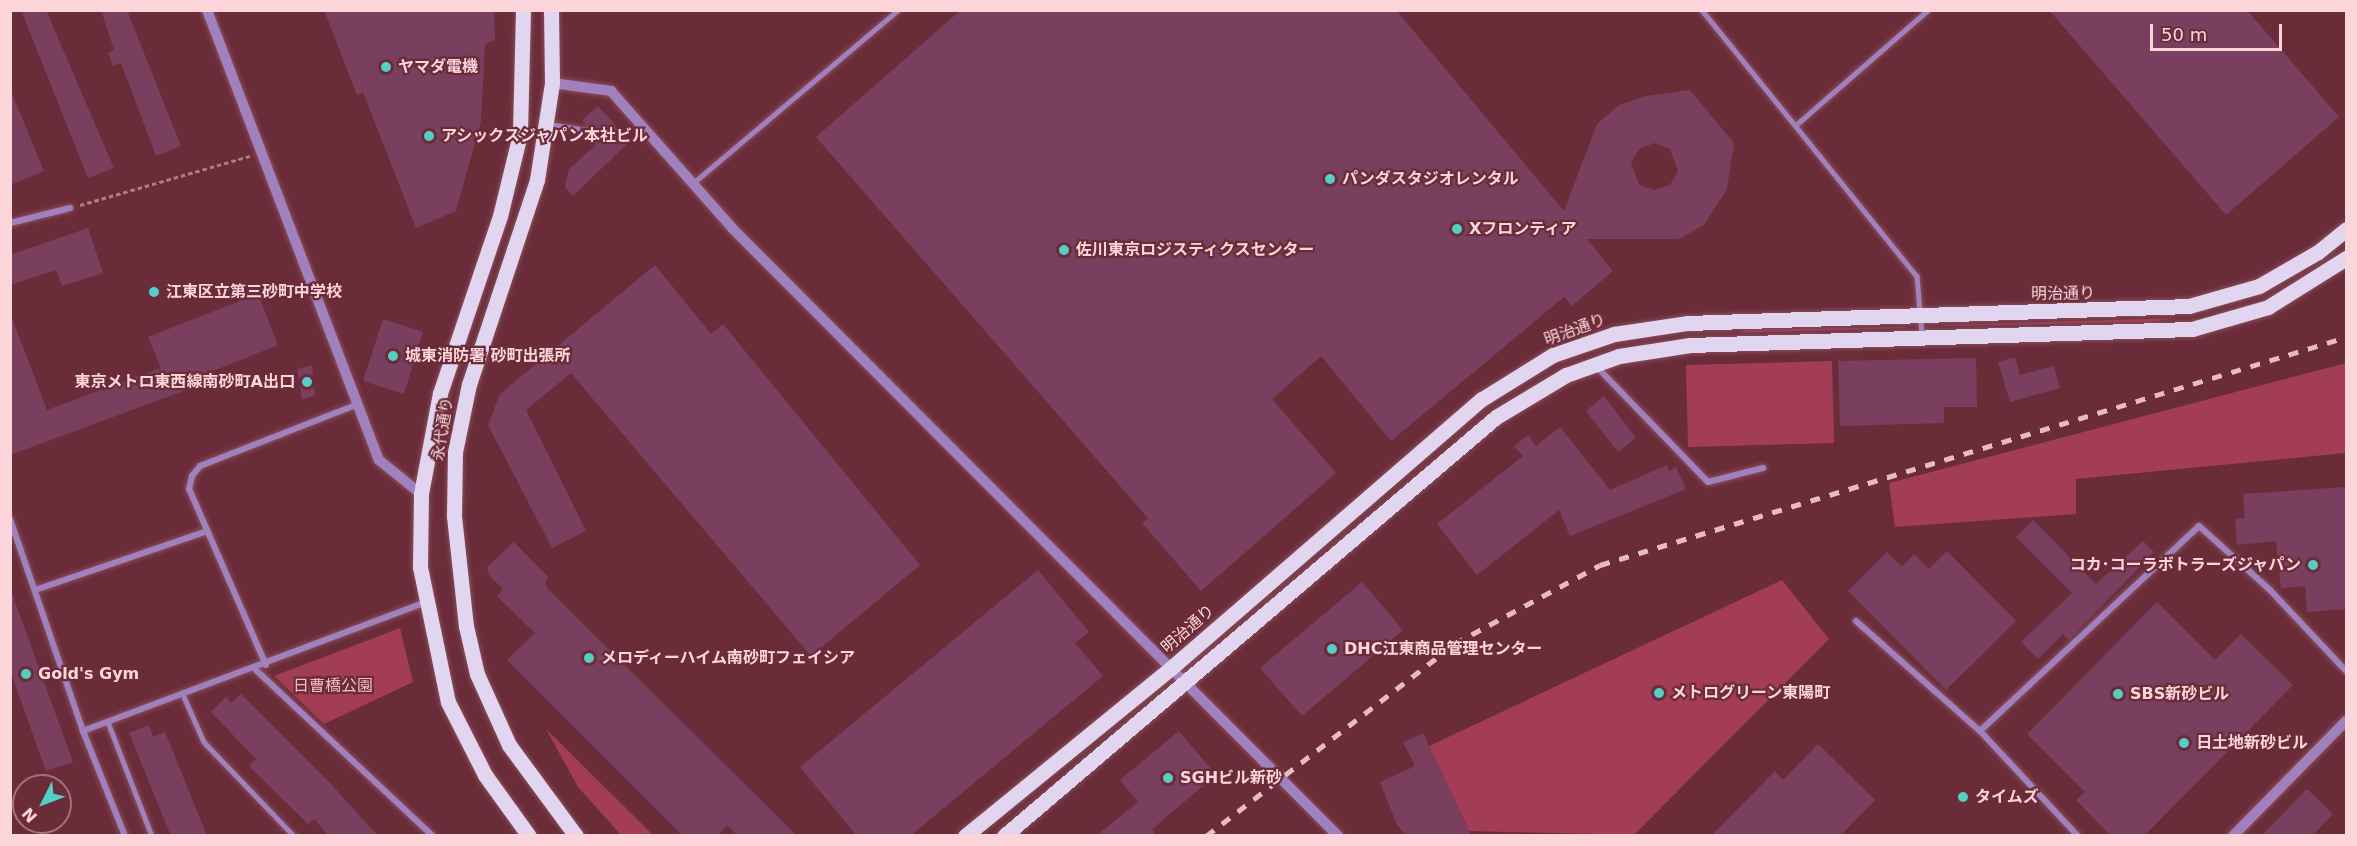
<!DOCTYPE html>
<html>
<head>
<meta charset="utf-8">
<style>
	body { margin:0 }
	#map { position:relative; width:2357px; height:846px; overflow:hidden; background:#6b2c3a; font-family:"DejaVu Sans","Noto Sans JP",sans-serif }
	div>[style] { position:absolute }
	.green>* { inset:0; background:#a23d55 }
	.building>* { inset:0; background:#7a3f5e }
	.path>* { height:3px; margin-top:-1.5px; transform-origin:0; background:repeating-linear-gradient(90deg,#af7c85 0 4.5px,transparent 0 7.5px) }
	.roads { filter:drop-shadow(0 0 2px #884e5a) drop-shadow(0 0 2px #884e5a) }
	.service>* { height:4.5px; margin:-2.25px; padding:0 2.25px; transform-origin:2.25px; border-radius:2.25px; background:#a180be }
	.minor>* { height:6px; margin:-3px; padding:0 3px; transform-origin:3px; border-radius:3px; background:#a180be }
	.tertiary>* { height:10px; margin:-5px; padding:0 5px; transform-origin:5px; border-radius:5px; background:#a180be }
	.primary>* { height:15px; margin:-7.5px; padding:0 7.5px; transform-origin:7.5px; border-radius:7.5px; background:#e2d5ef }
	.rail>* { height:4.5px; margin-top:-2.25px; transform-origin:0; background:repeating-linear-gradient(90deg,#e6bbc1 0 10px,transparent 0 20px) }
	.dots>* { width:16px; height:16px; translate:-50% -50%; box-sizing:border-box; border:3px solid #6b2c3a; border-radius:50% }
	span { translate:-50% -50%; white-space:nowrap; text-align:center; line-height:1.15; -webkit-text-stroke:4.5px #6b2c3a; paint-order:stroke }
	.poi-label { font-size:16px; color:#fcd5da; font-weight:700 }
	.left { translate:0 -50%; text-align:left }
	.right { translate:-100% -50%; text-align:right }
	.street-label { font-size:16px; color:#fcd5da }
	.park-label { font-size:16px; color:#f9bac4 }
	.frame { position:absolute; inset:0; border:12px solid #fcd5da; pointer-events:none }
	.north { position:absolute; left:12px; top:774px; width:60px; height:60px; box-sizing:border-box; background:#6b2c3a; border:2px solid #a5707a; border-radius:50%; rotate:228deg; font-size:16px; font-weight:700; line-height:24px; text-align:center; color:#fcd5da }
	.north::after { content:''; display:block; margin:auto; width:21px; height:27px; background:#55cec4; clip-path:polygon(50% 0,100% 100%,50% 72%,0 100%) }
	.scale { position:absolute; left:2150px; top:24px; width:132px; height:27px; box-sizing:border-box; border:3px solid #fcd5da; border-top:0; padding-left:8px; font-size:18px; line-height:21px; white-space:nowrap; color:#fcd5da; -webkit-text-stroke:4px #6b2c3a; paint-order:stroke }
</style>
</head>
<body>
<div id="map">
	<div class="green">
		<i style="clip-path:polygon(2175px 318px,2152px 322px,1944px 326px,1945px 325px)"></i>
		<i style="clip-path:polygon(1905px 327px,1903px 328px,1743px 333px,1743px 330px)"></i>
		<i style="clip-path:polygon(1832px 361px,1834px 443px,1688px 447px,1686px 365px)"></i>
		<i style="clip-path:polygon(2346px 363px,2346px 453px,2076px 479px,2076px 514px,1895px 527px,1889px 483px)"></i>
		<i style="clip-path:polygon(1782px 580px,1829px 639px,1634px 835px,1469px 831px,1429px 746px)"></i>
		<i style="clip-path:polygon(400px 628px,413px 682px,324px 724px,274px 676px)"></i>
		<i style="clip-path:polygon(546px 729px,653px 835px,621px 835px,578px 787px)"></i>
	</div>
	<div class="building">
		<i style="clip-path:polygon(21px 10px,46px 10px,114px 168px,88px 178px)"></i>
		<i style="clip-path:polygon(101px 10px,127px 10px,181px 146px,156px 156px,121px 63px,113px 66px,108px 53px,114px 50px)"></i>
		<i style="clip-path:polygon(324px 10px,494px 10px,495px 40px,485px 44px,481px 121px,456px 211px,416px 228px,363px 92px,357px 95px)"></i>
		<i style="clip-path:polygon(evenodd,961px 10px,1396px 10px,1564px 211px,1597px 124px,1619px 105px,1646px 96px,1690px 90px,1734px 143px,1727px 189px,1704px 225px,1679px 239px,1587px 239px,1613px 271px,1572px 306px,1564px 297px,1391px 441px,1321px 356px,1272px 399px,1336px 473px,1201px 591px,1142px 523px,1148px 518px,816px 137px,961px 10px,1654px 143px,1670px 149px,1678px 171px,1670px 185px,1654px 190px,1639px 185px,1631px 163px,1639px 149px,1654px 143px)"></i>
		<i style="clip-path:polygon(2049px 10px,2247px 10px,2339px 117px,2226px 215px)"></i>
		<i style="clip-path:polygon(10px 89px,44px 171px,10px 185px)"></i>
		<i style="clip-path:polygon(598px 106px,630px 141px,573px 196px,565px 187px,569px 169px,600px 141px,582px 120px)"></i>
		<i style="clip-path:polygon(88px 228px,103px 273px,62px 286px,56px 270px,10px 285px,10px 255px)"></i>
		<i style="clip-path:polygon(655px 265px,711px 334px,723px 324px,920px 565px,811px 656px,571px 373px,526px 410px,586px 531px,552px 548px,488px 425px,500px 394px)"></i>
		<i style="clip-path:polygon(258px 294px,278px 345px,183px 383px,186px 390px,10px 455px,10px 313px,47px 410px,161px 368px,148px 337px)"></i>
		<i style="clip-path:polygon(383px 319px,423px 332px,404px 394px,363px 381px)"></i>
		<i style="clip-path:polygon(2015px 357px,2020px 375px,2054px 366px,2060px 388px,2010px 402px,1998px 362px)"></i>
		<i style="clip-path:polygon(1976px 358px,1977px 407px,1944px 407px,1944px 423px,1840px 426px,1838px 361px)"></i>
		<i style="clip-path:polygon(312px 365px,315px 396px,302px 399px,297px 369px)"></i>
		<i style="clip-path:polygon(1604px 396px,1636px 438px,1618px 452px,1586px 411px)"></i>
		<i style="clip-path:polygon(1560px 427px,1610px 490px,1667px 465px,1669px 471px,1676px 467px,1686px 489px,1570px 536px,1559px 510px,1477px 575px,1437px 524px,1523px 456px,1514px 446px,1528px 435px,1536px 446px)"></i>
		<i style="clip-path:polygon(2346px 487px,2346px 609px,2307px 612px,2305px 586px,2281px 588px,2276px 541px,2237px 545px,2235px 519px,2245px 518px,2243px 494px)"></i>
		<i style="clip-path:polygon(2033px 520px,2096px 584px,2143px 541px,2154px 552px,2069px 640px,2063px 634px,2038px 659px,2021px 642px,2072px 593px,2016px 537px)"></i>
		<i style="clip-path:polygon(514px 542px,548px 577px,545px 586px,797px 836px,738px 836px,727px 825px,717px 836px,683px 836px,507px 660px,535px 633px,497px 596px,503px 589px,489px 575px,487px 567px)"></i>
		<i style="clip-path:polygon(1947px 551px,2016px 621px,1946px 690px,1848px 591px,1887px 552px,1902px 567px,1914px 554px,1929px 569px)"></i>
		<i style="clip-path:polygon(1038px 570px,1089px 632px,1075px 643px,1103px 676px,910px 836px,857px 836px,800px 767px)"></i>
		<i style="clip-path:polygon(1362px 582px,1403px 630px,1302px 716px,1260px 668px)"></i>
		<i style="clip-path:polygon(10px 588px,73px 762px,46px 771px,10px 670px)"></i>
		<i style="clip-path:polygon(2157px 602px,2215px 660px,2241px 634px,2293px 685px,2144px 836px,2111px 836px,2076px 800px,2085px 792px,2027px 734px)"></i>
		<i style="clip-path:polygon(241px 694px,329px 782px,378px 836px,329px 836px,314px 819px,308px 824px,249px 766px,256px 759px,211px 712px,226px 697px,231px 703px)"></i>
		<i style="clip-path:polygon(149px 725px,153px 737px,165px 732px,207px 836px,171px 836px,129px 733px)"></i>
		<i style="clip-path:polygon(1179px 731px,1216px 775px,1152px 829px,1156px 836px,1096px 836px,1138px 802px,1120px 780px)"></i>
		<i style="clip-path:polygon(1423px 733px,1429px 746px,1471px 836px,1407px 836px,1397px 825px,1380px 782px,1415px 766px,1403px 742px)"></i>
		<i style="clip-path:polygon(1818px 744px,1875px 800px,1840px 836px,1711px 836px,1775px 771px,1783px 780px)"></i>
		<i style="clip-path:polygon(2307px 789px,2333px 814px,2312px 836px,2261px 836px)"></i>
	</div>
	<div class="path">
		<i style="left:80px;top:205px;width:177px;rotate:-16.1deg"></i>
	</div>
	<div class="roads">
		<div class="service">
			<i style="left:1702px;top:10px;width:342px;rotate:51.1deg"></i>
			<i style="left:1917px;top:276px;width:58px;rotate:85.1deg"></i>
			<i style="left:549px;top:124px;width:37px;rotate:9deg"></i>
			<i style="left:586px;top:130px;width:13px;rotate:48deg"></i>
			<i style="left:1796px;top:125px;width:175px;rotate:-41.1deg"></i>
			<i style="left:692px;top:184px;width:270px;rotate:-40.2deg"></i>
			<i style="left:184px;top:697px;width:49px;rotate:66deg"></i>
			<i style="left:204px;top:742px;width:130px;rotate:46.2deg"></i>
			<i style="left:108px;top:722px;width:122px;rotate:68.9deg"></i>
		</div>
		<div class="minor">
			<i style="left:10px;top:223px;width:62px;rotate:-14deg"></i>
			<i style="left:1596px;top:366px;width:161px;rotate:46deg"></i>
			<i style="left:1708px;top:482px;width:57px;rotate:-14.3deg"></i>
			<i style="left:10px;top:519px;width:224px;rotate:71deg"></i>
			<i style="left:35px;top:590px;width:182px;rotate:-18.9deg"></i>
			<i style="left:1856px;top:621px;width:166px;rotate:41.6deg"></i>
			<i style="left:1980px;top:731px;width:144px;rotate:47deg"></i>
			<i style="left:266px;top:665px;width:192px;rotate:-113.6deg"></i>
			<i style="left:189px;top:489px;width:13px;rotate:-77deg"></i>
			<i style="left:192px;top:476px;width:13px;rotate:-51deg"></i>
			<i style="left:200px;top:466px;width:170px;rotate:-21.4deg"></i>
			<i style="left:256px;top:670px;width:243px;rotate:43.2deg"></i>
			<i style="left:1980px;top:731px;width:300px;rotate:-43.1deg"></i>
			<i style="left:2199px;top:526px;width:96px;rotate:42deg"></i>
			<i style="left:2270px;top:590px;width:111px;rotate:46.8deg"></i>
			<i style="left:125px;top:836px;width:113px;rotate:-111.8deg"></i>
			<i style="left:83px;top:731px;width:364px;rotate:-20.6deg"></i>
		</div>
		<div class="tertiary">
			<i style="left:207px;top:10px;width:482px;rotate:69.1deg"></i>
			<i style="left:379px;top:460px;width:54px;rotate:39deg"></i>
			<i style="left:552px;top:83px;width:60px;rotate:7.7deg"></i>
			<i style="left:611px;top:91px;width:183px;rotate:48.5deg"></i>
			<i style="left:732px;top:228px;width:858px;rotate:45.09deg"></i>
			<i style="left:2233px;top:836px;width:161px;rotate:-45.5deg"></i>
		</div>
		<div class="primary">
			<i style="left:523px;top:10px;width:124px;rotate:91.4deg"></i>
			<i style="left:520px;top:134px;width:84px;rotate:103.7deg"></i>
			<i style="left:500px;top:216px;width:187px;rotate:108.7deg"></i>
			<i style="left:440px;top:393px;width:103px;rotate:100.7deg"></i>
			<i style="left:421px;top:494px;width:73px;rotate:90.8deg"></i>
			<i style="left:420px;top:567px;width:138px;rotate:78.3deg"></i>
			<i style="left:448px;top:702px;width:82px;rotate:63.1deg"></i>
			<i style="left:485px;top:775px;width:75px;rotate:54.2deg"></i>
			<i style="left:551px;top:10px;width:73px;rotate:89.2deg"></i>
			<i style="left:552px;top:83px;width:98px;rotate:98.8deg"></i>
			<i style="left:537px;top:180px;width:215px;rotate:108.4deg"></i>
			<i style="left:469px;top:384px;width:69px;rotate:101.6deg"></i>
			<i style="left:455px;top:452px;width:64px;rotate:90.9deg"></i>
			<i style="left:454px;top:516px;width:111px;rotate:83.8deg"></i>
			<i style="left:466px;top:626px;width:49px;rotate:77.1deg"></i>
			<i style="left:477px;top:674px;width:78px;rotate:65.7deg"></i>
			<i style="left:509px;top:745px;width:113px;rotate:53.6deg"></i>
			<i style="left:965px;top:836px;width:266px;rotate:-39.2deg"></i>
			<i style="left:1171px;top:668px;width:411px;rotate:-40.9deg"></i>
			<i style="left:1482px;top:399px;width:84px;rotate:-31.8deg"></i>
			<i style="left:1553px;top:355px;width:65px;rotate:-19deg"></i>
			<i style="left:1614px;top:334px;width:75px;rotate:-8.5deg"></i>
			<i style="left:1688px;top:323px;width:501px;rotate:-1.94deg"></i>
			<i style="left:2189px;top:306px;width:73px;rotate:-15.9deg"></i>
			<i style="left:2259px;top:286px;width:68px;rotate:-30deg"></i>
			<i style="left:2318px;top:252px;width:36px;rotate:-39deg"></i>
			<i style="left:1004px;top:836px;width:646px;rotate:-40.42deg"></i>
			<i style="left:1496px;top:417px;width:82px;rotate:-31deg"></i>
			<i style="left:1566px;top:375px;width:56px;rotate:-19.7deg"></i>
			<i style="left:1619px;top:356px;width:72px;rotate:-8.8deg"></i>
			<i style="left:1690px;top:345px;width:502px;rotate:-1.83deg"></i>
			<i style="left:2192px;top:329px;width:79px;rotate:-16.1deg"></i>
			<i style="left:2268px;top:307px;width:92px;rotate:-32.1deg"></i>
		</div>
	</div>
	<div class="rail">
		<i style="left:1206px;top:836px;width:314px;rotate:-37.7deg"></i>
		<i style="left:1454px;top:644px;width:166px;rotate:-28.4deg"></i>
		<i style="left:1600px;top:565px;width:780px;rotate:-16.99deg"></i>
	</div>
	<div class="dots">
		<i style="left:386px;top:67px;background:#55cec4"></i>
		<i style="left:429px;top:136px;background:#55cec4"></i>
		<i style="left:1330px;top:179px;background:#55cec4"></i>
		<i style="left:1457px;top:229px;background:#55cec4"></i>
		<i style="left:1064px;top:250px;background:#55cec4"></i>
		<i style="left:154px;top:292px;background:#55cec4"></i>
		<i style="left:393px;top:356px;background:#55cec4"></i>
		<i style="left:307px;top:382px;background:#55cec4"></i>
		<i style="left:2313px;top:565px;background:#55cec4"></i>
		<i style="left:1332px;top:649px;background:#55cec4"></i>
		<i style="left:589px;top:658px;background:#55cec4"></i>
		<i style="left:26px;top:674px;background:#55cec4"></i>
		<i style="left:1659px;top:693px;background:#55cec4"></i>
		<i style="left:2118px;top:694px;background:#55cec4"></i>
		<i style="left:2184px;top:743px;background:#55cec4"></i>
		<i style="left:1168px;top:778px;background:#55cec4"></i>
		<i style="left:1963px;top:797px;background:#55cec4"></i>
	</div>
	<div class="poi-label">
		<span class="left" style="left:398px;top:67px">ヤマダ電機</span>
		<span class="left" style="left:441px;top:136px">アシックスジャパン本社ビル</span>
		<span class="left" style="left:1342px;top:179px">パンダスタジオレンタル</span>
		<span class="left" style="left:1469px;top:229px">Xフロンティア</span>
		<span class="left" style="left:1076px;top:250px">佐川東京ロジスティクスセンター</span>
		<span class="left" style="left:166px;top:292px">江東区立第三砂町中学校</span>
		<span class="left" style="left:405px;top:356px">城東消防署 砂町出張所</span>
		<span class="right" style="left:295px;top:382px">東京メトロ東西線南砂町A出口</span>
		<span class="right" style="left:2301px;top:565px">コカ･コーラボトラーズジャパン</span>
		<span class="left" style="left:1344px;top:649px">DHC江東商品管理センター</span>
		<span class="left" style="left:601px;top:658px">メロディーハイム南砂町フェイシア</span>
		<span class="left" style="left:38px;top:674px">Gold's Gym</span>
		<span class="left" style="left:1671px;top:693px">メトログリーン東陽町</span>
		<span class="left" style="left:2130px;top:694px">SBS新砂ビル</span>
		<span class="left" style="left:2196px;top:743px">日土地新砂ビル</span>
		<span class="left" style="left:1180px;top:778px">SGHビル新砂</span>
		<span class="left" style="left:1975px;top:797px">タイムズ</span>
	</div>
	<div class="street-label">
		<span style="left:2063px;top:294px;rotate:-1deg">明治通り</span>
		<span style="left:1575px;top:330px;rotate:-20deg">明治通り</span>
		<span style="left:443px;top:429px;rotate:-81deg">永代通り</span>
		<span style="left:1188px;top:629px;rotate:-41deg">明治通り</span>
	</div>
	<div class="park-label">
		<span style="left:333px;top:686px">日曹橋公園</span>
	</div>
	<div class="frame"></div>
	<div class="north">N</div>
	<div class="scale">50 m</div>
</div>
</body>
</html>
